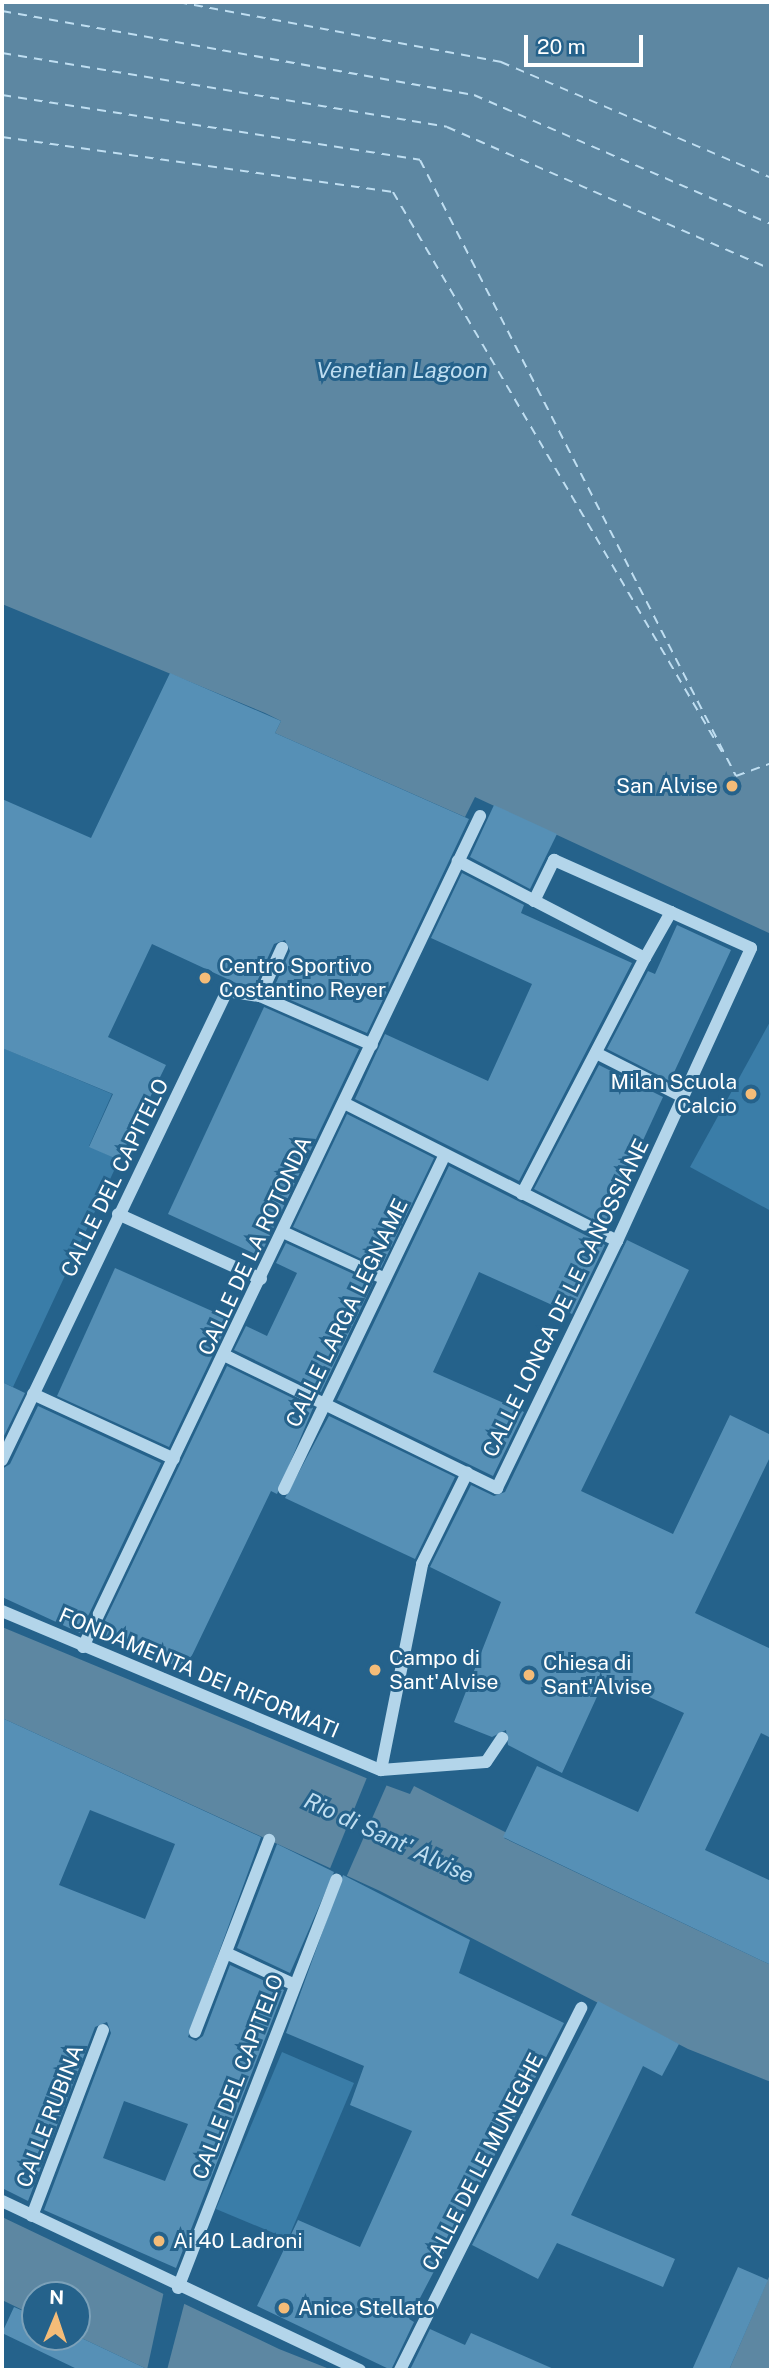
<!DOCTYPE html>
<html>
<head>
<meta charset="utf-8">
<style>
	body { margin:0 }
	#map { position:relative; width:773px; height:2372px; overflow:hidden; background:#25628b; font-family:"Public Sans",sans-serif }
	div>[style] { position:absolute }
	.green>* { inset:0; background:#3a7da8 }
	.water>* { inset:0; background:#5d87a2 }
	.pier>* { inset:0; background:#25628b }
	.ferry>* { height:2px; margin-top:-1px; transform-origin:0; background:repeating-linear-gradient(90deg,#bfdef1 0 9px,transparent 0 16px) }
	.building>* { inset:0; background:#5690b6 }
	.minor>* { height:12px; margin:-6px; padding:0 6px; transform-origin:6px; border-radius:6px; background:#b3d5ea }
	.dots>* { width:19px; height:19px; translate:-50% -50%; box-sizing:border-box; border:4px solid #25628b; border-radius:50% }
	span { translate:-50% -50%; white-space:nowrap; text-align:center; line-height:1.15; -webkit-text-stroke:6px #25628b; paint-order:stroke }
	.poi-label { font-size:21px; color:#fff }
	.right { translate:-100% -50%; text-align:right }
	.left { translate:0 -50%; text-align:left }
	.street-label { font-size:21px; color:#fff }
	.water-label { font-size:23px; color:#bfdef1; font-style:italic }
	.frame { position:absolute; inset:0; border:4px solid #fff; pointer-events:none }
	.north { position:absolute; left:21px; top:2281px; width:70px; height:70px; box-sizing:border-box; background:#25628b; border:2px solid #7ca1b9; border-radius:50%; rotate:2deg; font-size:19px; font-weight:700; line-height:28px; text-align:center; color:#fff }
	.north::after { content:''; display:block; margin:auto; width:24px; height:32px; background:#f4bc78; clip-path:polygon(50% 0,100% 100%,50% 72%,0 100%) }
	.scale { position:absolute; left:524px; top:35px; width:119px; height:32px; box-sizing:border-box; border:4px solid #fff; border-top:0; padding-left:9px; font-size:21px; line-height:24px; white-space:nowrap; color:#fff; -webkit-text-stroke:5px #25628b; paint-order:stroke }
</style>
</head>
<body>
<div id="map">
	<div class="green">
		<i style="clip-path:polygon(771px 1020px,771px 1211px,690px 1167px)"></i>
		<i style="clip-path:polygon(2px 1040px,5px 1049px,112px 1094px,89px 1146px,119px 1160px,13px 1387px,2px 1382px)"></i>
		<i style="clip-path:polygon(282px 2052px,354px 2083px,288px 2239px,216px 2209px)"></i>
	</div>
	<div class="water">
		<i style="clip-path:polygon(2px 2px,771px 2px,771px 934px,475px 797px,465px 817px,275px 733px,281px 721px,265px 713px,2px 604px)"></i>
		<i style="clip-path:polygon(2px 1627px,366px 1778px,410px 1794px,414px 1786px,509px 1834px,504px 1838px,771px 1965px,771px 2082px,688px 2049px,380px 1891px,2px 1718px)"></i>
		<i style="clip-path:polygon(2px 2217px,279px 2349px,332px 2370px,149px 2370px,77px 2336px,77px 2295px,35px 2295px,35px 2316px,2px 2300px)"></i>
		<i style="clip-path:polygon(771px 2272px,771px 2364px,768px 2370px,729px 2370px)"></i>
	</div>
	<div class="pier">
		<i style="clip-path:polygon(368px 1775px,388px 1782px,345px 1880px,329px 1871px)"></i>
		<i style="clip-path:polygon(164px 2291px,185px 2301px,167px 2370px,147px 2370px)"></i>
	</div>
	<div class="ferry">
		<i style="left:178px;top:2px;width:329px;rotate:10.5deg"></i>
		<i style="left:501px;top:62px;width:294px;rotate:23.2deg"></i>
		<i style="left:2px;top:11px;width:479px;rotate:10.1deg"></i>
		<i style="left:474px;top:95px;width:324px;rotate:23.5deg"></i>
		<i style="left:2px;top:53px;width:451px;rotate:9.4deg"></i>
		<i style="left:447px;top:127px;width:354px;rotate:23.7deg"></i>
		<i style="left:2px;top:95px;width:423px;rotate:8.8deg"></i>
		<i style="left:420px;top:160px;width:692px;rotate:62.84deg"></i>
		<i style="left:2px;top:137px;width:395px;rotate:8deg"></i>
		<i style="left:393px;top:192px;width:655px;rotate:59.56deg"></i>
		<i style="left:736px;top:776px;width:37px;rotate:-20deg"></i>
	</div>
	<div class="building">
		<i style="clip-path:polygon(170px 673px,281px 721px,275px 733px,469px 819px,367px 1033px,272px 992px,290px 951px,285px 940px,274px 944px,255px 986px,236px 983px,152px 944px,108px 1037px,166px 1065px,119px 1160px,89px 1147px,113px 1094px,2px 1048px,2px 799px,91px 838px)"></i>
		<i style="clip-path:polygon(494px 805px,557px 834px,530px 889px,470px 857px)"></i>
		<i style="clip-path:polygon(462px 873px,524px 905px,521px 913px,632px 963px,519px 1181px,355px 1099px,385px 1034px,488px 1081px,532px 984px,431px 938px)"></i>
		<i style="clip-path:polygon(677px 925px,731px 950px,670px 1081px,607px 1049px,648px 971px,655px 974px)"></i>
		<i style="clip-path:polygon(264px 1007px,359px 1049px,260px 1256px,168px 1214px)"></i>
		<i style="clip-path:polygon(599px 1065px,663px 1097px,604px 1225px,534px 1189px)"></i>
		<i style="clip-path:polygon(347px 1114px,434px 1158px,381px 1268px,293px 1227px)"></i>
		<i style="clip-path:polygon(449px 1166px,605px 1245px,572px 1314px,479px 1272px,433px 1372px,524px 1412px,493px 1476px,337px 1400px)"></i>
		<i style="clip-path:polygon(627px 1240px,689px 1270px,581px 1491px,673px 1534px,730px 1415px,771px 1435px,771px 1455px,695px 1613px,771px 1649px,771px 1738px,761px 1733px,705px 1850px,771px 1881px,771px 1965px,503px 1837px,537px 1766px,638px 1812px,684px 1713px,606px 1677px,562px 1773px,508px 1745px,506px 1730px,492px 1737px,454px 1722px,501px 1602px,430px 1567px,471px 1485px,494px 1496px,505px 1492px)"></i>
		<i style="clip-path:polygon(286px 1243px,373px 1283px,321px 1392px,234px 1350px,246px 1326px,267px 1336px,297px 1273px,276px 1263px)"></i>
		<i style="clip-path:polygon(115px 1268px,230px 1319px,169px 1447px,57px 1396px)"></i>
		<i style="clip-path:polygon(227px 1366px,313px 1408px,277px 1494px,271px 1491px,185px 1670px,99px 1633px)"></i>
		<i style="clip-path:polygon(2px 1382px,25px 1393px,2px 1440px)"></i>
		<i style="clip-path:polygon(38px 1406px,161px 1463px,80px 1633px,2px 1597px,2px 1469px,10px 1464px)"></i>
		<i style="clip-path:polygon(329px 1416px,455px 1477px,415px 1559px,285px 1498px)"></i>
		<i style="clip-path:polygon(evenodd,2px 1718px,261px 1837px,188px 2037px,196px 2041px,203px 2036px,230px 1965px,284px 1990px,176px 2268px,44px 2210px,111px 2033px,107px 2022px,95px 2027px,28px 2201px,2px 2188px,2px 1718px,90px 1810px,175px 1844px,145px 1919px,59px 1885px,90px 1810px,2px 1718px,124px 2101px,188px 2124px,165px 2181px,103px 2158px,124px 2101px)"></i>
		<i style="clip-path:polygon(277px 1844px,334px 1872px,290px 1973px,237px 1948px)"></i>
		<i style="clip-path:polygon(343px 1875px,470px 1940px,459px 1973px,564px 2023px,409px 2319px,414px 2322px,391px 2370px,257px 2306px,298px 2220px,360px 2247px,412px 2131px,350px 2105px,364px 2066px,286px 2033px)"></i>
		<i style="clip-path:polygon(598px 2001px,679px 2044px,662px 2076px,643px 2066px,571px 2215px,675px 2259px,663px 2287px,557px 2243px,538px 2279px,472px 2245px)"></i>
		<i style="clip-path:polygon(738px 2267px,768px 2280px,729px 2370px,692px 2370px)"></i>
		<i style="clip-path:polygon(14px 2307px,35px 2316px,35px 2337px,77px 2336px,149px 2370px,79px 2370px,2px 2333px)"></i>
		<i style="clip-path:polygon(430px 2329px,465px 2345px,471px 2333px,556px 2370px,410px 2370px)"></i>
	</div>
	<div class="minor">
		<i style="left:534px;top:901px;width:46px;rotate:-64deg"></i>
		<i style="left:554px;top:860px;width:128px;rotate:24deg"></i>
		<i style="left:260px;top:996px;width:122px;rotate:23.6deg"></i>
		<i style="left:596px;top:1053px;width:97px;rotate:26.8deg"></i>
		<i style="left:344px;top:1103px;width:306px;rotate:26.8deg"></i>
		<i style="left:522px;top:1194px;width:266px;rotate:-62.5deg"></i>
		<i style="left:118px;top:1214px;width:157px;rotate:24.4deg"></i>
		<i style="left:283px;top:1232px;width:112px;rotate:24.7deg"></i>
		<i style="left:224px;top:1355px;width:304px;rotate:26deg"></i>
		<i style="left:497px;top:1488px;width:275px;rotate:-64.1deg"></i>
		<i style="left:617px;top:1241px;width:322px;rotate:-65.4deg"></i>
		<i style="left:751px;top:948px;width:88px;rotate:-155.8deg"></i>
		<i style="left:671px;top:912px;width:53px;rotate:119.5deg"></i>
		<i style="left:645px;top:958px;width:211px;rotate:-152.6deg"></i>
		<i style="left:33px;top:1394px;width:155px;rotate:24.7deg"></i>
		<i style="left:2px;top:1460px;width:520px;rotate:-64.37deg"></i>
		<i style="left:227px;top:991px;width:33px;rotate:9deg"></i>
		<i style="left:260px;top:996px;width:53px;rotate:-65.4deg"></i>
		<i style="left:284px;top:1489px;width:371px;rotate:-64.3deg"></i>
		<i style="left:2px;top:1611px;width:411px;rotate:22.8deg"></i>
		<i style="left:381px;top:1770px;width:105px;rotate:-4.4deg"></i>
		<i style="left:486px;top:1762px;width:29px;rotate:-56deg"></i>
		<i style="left:83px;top:1647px;width:921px;rotate:-64.46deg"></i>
		<i style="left:381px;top:1770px;width:210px;rotate:-78.7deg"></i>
		<i style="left:422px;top:1564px;width:102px;rotate:-63.7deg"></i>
		<i style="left:226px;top:1953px;width:76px;rotate:24.9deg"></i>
		<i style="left:195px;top:2032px;width:206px;rotate:-68.9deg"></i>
		<i style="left:2px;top:2201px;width:396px;rotate:25.3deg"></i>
		<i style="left:32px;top:2216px;width:199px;rotate:-69.1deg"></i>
		<i style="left:178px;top:2288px;width:438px;rotate:-68.8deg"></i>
		<i style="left:400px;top:2370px;width:405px;rotate:-63.4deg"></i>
	</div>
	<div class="dots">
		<i style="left:732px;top:786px;background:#f4bc78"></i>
		<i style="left:205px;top:978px;background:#f4bc78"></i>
		<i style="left:751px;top:1094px;background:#f4bc78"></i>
		<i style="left:375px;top:1670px;background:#f4bc78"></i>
		<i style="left:529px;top:1675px;background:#f4bc78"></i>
		<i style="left:159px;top:2241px;background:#f4bc78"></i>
		<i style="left:284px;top:2308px;background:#f4bc78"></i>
	</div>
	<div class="poi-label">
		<span class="right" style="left:718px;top:786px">San Alvise</span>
		<span class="left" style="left:219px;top:978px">Centro Sportivo<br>Costantino Reyer</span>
		<span class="right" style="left:737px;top:1094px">Milan Scuola<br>Calcio</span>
		<span class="left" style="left:389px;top:1670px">Campo di<br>Sant'Alvise</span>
		<span class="left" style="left:543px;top:1675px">Chiesa di<br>Sant'Alvise</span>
		<span class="left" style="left:173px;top:2241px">Ai 40 Ladroni</span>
		<span class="left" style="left:298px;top:2308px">Anice Stellato</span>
	</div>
	<div class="street-label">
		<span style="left:115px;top:1178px;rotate:-64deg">CALLE DEL CAPITELO</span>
		<span style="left:255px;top:1246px;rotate:-65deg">CALLE DE LA ROTONDA</span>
		<span style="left:566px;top:1298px;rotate:-64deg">CALLE LONGA DE LE CANOSSIANE</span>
		<span style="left:347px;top:1313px;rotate:-64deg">CALLE LARGA LEGNAME</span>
		<span style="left:199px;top:1673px;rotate:23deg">FONDAMENTA DEI RIFORMATI</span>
		<span style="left:238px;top:2077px;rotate:-69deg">CALLE DEL CAPITELO</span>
		<span style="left:50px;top:2116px;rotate:-69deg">CALLE RUBINA</span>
		<span style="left:483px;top:2162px;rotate:-63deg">CALLE DE LE MUNEGHE</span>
	</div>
	<div class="water-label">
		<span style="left:402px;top:370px">Venetian Lagoon</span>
		<span style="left:389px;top:1838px;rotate:25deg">Rio di Sant' Alvise</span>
	</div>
	<div class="frame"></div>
	<div class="north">N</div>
	<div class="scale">20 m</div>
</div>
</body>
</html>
